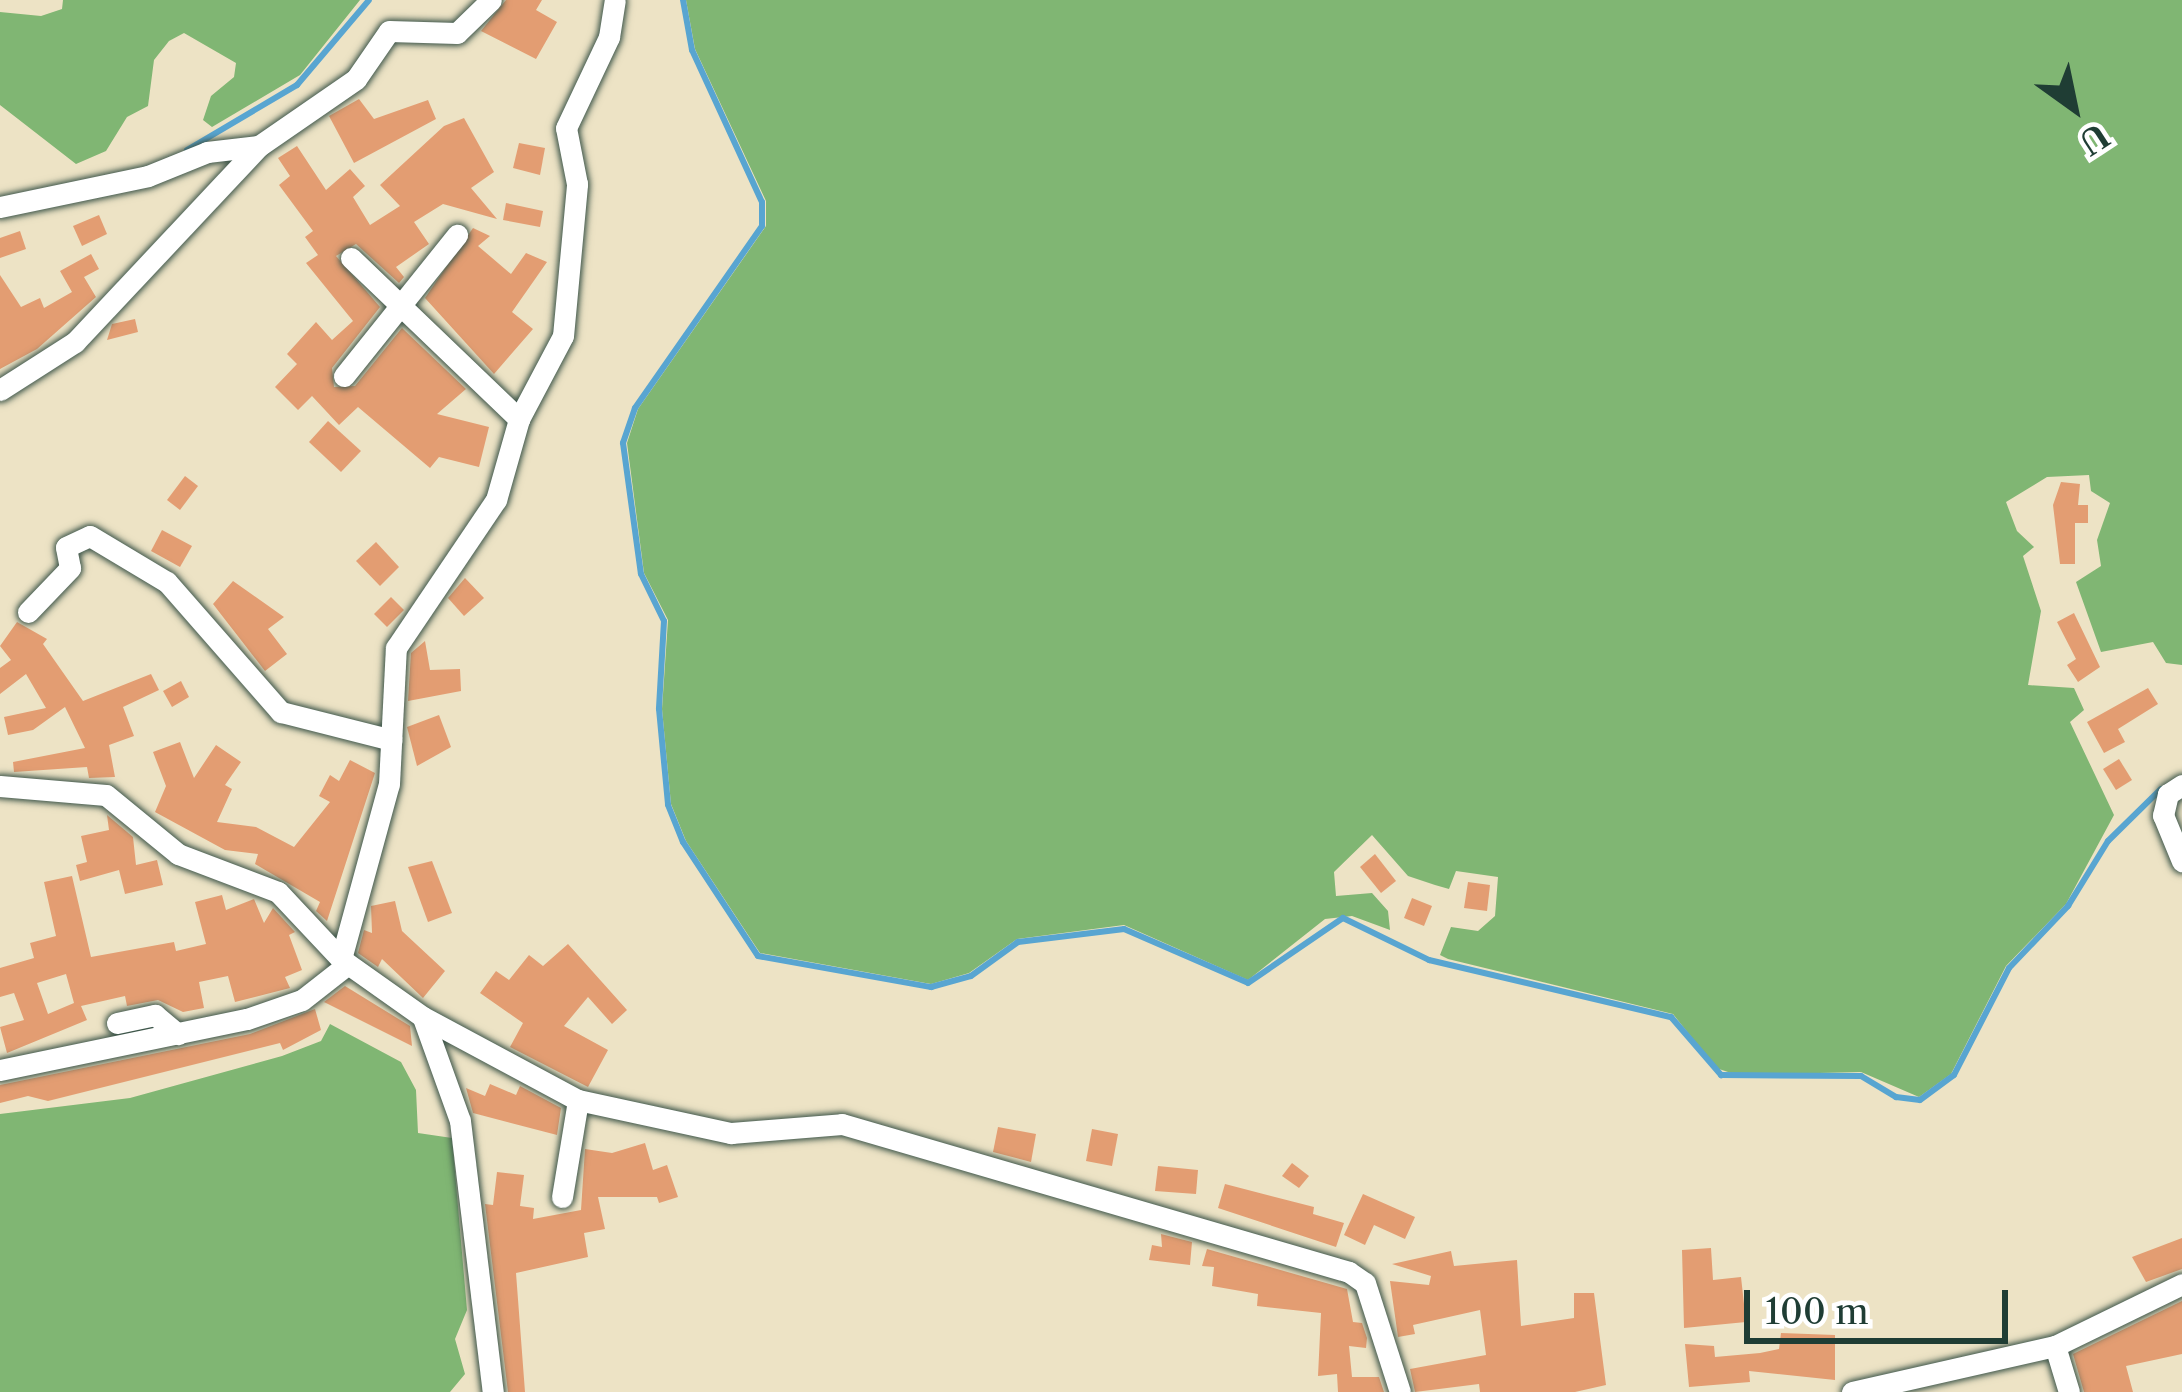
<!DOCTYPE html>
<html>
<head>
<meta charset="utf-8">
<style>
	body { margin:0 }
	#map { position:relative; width:2182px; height:1392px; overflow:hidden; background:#ede3c5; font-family:"Libre Caslon Text",serif }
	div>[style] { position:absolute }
	.forest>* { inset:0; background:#80b673 }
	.stream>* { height:6px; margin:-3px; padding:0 3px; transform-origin:3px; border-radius:3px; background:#58a5d1 }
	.building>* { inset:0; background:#e39d72 }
	.roads { filter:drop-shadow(0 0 3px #3e564a) drop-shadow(0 0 3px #3e564a) }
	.minor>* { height:21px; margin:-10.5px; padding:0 10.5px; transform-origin:10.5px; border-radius:10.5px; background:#fff }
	span { translate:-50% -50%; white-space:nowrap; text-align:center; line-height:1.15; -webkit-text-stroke:9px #fff; paint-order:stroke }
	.north { position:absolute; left:2014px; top:48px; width:120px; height:120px; -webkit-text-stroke:9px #fff; paint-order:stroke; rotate:147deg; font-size:33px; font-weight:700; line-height:48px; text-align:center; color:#1f3d34 }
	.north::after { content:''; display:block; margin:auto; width:42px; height:54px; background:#1f3d34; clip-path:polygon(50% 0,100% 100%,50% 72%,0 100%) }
	.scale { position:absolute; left:1744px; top:1290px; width:264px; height:54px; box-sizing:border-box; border:6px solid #1f3d34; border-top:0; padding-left:15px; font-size:36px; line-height:42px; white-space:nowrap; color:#1f3d34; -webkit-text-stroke:9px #fff; paint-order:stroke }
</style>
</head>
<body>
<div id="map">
	<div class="forest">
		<i style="clip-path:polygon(63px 0,360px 0,300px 75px,212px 127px,203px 120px,211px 96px,234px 77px,236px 63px,184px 33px,169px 41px,154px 60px,148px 106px,127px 117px,106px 151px,76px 164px,0 105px,0 12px,41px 16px,62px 9px)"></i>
		<i style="clip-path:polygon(686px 0,2182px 0,2182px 665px,2166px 663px,2153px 642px,2101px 652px,2076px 582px,2101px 566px,2097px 540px,2110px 503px,2091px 491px,2089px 475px,2047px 477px,2006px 502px,2017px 531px,2034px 547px,2023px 556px,2041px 611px,2028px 685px,2074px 688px,2084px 710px,2070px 722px,2114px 815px,2066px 904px,2006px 966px,1951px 1074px,1919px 1097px,1861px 1072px,1737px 1075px,1716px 1068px,1673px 1014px,1448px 959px,1440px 955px,1451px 927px,1478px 931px,1495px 916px,1498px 877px,1456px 871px,1449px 889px,1435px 885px,1408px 876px,1372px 835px,1334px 872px,1336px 896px,1372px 893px,1388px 911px,1390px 930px,1352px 916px,1325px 919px,1248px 980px,1124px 925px,1017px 939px,969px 973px,931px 984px,760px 953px,686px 841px,671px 804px,662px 709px,668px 620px,644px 573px,627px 443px,638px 409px,766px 226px,766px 201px,695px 49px)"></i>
		<i style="clip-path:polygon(330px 1024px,401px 1062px,416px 1090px,418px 1133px,452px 1138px,467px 1310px,455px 1339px,465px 1374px,450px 1392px,0 1392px,0 1114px,130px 1098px,282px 1056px,321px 1041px)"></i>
	</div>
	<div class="stream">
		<i style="left:683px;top:0;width:51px;rotate:79.8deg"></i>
		<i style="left:692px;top:50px;width:167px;rotate:65.3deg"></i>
		<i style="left:762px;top:202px;width:24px;rotate:90deg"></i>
		<i style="left:762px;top:226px;width:222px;rotate:124.9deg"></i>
		<i style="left:635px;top:408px;width:37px;rotate:109deg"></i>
		<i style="left:623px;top:443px;width:132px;rotate:82.2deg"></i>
		<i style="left:641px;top:574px;width:52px;rotate:63.9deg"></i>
		<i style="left:664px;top:621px;width:88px;rotate:93.3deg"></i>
		<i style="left:659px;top:709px;width:96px;rotate:84.6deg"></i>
		<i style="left:668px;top:805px;width:40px;rotate:68deg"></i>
		<i style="left:683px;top:842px;width:136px;rotate:56.7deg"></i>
		<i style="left:758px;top:956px;width:176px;rotate:10.2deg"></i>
		<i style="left:931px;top:987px;width:41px;rotate:-15.4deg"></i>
		<i style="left:971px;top:976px;width:58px;rotate:-35.9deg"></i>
		<i style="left:1018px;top:942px;width:107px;rotate:-7deg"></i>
		<i style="left:1124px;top:929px;width:135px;rotate:23.5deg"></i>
		<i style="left:1248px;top:983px;width:115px;rotate:-34.4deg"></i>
		<i style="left:1343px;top:918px;width:96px;rotate:26deg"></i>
		<i style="left:1429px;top:960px;width:249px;rotate:13.3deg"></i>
		<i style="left:1671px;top:1017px;width:77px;rotate:49.2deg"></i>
		<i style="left:1721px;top:1075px;width:140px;rotate:0.4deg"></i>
		<i style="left:1861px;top:1076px;width:41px;rotate:31deg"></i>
		<i style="left:1896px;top:1097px;width:24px;rotate:7deg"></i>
		<i style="left:1920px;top:1100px;width:42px;rotate:-36.3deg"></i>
		<i style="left:1954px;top:1075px;width:120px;rotate:-62.8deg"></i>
		<i style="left:2009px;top:968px;width:86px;rotate:-46.4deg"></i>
		<i style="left:2068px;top:906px;width:76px;rotate:-58.4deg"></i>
		<i style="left:2108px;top:841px;width:74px;rotate:-44.5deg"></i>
		<i style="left:187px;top:150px;width:128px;rotate:-30.6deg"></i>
		<i style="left:297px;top:85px;width:111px;rotate:-49.7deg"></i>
	</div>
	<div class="building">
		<i style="clip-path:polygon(506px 0,542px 0,536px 10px,557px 22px,536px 59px,481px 31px)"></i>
		<i style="clip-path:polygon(359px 99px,374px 119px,428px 100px,436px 119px,354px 163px,329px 116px)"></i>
		<i style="clip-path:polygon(464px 118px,494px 172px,471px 188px,497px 219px,443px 204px,414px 222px,429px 244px,396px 267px,404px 277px,399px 283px,356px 244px,336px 256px,380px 307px,332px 368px,334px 387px,355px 386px,402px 328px,466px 389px,437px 414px,489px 427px,479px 467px,439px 457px,430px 468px,358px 407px,339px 425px,312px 396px,298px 410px,275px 387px,297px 364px,287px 354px,316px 322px,332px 340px,353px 321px,306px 263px,318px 255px,305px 237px,313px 231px,279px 185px,290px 176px,278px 158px,297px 146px,326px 190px,350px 169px,365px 186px,353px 197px,370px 225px,400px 206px,380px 185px,444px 126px)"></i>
		<i style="clip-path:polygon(519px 143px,545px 148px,540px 175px,513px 168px)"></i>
		<i style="clip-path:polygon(506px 203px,543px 211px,540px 227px,503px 220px)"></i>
		<i style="clip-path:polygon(99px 215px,107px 234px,82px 246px,73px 226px)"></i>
		<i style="clip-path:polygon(473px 228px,490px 236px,478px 246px,511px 274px,526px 253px,547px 262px,512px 312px,533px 329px,494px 374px,425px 298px)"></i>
		<i style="clip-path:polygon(20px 231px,26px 249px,0 258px,0 238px)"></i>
		<i style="clip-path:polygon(91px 254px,99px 269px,84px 277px,96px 297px,37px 349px,0 369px,0 275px,21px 307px,40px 298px,44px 308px,72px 292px,60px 271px)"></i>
		<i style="clip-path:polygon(135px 319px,138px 332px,107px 340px,112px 324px)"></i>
		<i style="clip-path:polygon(328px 421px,361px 451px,341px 472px,309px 442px)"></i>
		<i style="clip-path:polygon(185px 476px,198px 486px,180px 510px,167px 500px)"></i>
		<i style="clip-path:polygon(2061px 482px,2080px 484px,2078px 505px,2088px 505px,2088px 523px,2075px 523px,2075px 564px,2060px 564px,2053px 505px)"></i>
		<i style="clip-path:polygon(162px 530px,192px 546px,180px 567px,151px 551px)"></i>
		<i style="clip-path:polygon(376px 542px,399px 567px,380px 586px,356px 561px)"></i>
		<i style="clip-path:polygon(465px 578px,484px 598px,464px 616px,448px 598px)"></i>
		<i style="clip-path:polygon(233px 581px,284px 617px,268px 629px,287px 654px,265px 671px,213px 604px)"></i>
		<i style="clip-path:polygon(391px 597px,404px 610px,387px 627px,374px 614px)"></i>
		<i style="clip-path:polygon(2074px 613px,2100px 667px,2078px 682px,2067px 665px,2076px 659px,2057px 622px)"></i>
		<i style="clip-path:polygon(17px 622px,47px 639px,43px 644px,83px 701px,151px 674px,159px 690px,123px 707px,134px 736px,109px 745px,115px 777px,89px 778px,87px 767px,14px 772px,13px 762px,85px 748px,65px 707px,33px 730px,8px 735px,4px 717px,46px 708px,26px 674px,0 694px,0 668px,11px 660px,0 646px)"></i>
		<i style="clip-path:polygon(425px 641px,430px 670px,460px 669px,461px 691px,408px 701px,411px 653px)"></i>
		<i style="clip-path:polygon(181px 681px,189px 697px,172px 707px,163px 691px)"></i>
		<i style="clip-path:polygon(2148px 688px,2158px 704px,2118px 729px,2125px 742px,2104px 753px,2087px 722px)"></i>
		<i style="clip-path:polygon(439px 715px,451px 747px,417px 766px,407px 727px)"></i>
		<i style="clip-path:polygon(180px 742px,194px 778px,216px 745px,241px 762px,225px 785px,232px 789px,217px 822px,256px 827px,294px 847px,330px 802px,319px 796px,330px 775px,339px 781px,350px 760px,375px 773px,327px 921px,316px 911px,320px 902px,255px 864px,258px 854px,225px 850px,155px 812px,166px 786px,153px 752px)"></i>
		<i style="clip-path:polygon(2119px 759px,2132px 780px,2116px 790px,2103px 769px)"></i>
		<i style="clip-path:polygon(107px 815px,133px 837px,136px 865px,157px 860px,163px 885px,125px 894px,119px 870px,80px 881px,76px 865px,87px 862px,81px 836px,109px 830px)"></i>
		<i style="clip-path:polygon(1375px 854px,1396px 881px,1381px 893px,1360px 867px)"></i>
		<i style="clip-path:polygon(432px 861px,452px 913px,428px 922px,408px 867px)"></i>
		<i style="clip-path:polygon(evenodd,72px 876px,91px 957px,174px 942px,176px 951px,206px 944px,195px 902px,222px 895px,226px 910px,254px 899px,264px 923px,273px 908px,295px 932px,289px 935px,302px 970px,285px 977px,290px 988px,235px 1002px,228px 976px,199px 982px,204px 1008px,183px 1012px,158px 1000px,127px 1006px,125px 996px,81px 1006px,87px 1020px,7px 1053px,0 1027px,24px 1020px,14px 993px,0 997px,0 968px,34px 958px,30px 943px,56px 936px,44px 882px,72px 876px,66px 974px,74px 1003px,48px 1014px,37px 983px,66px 974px)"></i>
		<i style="clip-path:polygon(1468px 882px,1490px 885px,1487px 911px,1464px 908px)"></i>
		<i style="clip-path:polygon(1412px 898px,1432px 906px,1424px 926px,1404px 918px)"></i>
		<i style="clip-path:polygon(395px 901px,402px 931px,445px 971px,423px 998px,382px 959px,378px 967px,358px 953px,364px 930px,372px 933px,371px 906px)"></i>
		<i style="clip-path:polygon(568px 944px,627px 1010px,612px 1024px,588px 997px,564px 1026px,608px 1050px,588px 1087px,510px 1047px,523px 1023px,480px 993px,496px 971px,509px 980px,529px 955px,543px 966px)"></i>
		<i style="clip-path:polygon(345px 986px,410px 1026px,412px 1046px,324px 1002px)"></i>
		<i style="clip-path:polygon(315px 1009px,321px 1030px,283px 1050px,280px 1043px,48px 1101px,28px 1096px,0 1103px,0 1085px,250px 1034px)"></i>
		<i style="clip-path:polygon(490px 1084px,516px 1095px,520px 1086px,561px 1108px,557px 1135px,473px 1113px,466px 1088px,485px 1096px)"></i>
		<i style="clip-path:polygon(998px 1127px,1036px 1134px,1031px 1162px,993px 1152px)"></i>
		<i style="clip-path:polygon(1092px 1129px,1118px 1134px,1112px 1166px,1086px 1161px)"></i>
		<i style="clip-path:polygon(645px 1143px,653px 1170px,667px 1165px,678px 1197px,659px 1203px,657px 1197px,598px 1197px,605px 1229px,584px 1233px,588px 1257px,516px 1273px,525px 1392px,508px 1392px,485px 1204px,493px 1205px,497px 1172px,524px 1175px,520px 1206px,534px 1208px,533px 1219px,581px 1210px,585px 1149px,612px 1153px)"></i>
		<i style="clip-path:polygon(1292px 1163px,1309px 1176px,1299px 1188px,1282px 1176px)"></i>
		<i style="clip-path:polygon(1158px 1166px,1198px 1170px,1196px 1194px,1155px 1191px)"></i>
		<i style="clip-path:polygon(1225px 1184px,1314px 1207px,1313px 1214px,1344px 1223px,1336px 1247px,1218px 1208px)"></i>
		<i style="clip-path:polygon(1363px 1194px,1415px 1217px,1405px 1239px,1374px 1225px,1365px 1245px,1344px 1235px)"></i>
		<i style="clip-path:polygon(1161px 1234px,1192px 1242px,1190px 1265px,1149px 1260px,1152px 1245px,1162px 1247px)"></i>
		<i style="clip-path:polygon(2182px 1238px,2182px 1269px,2146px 1282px,2132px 1257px)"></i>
		<i style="clip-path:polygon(1711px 1248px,1713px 1280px,1741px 1277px,1746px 1322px,1684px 1328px,1682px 1250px)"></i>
		<i style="clip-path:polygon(1207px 1249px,1347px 1289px,1353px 1322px,1362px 1323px,1367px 1338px,1366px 1348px,1349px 1346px,1352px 1377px,1379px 1377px,1384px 1392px,1338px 1392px,1337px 1374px,1318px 1376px,1321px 1313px,1257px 1306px,1258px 1294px,1212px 1286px,1214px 1267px,1202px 1266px)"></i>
		<i style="clip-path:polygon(1451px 1251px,1454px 1266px,1517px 1260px,1521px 1326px,1574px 1318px,1574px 1293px,1594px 1293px,1606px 1385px,1575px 1392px,1480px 1392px,1479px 1384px,1415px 1392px,1410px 1369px,1486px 1355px,1480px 1310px,1413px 1325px,1415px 1334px,1398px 1337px,1390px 1281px,1429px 1285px,1431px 1276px,1392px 1264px)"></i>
		<i style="clip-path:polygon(2182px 1301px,2182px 1354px,2126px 1366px,2133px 1392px,2084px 1392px,2073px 1354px)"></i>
		<i style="clip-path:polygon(1781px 1333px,1835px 1335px,1835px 1380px,1749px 1371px,1750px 1382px,1689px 1387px,1685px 1344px,1714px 1346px,1715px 1357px,1760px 1353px,1779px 1349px)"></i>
	</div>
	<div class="roads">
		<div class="minor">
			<i style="left:0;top:207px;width:151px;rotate:-11.8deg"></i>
			<i style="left:148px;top:176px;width:64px;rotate:-22.1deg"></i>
			<i style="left:207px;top:152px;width:52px;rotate:-6.6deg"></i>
			<i style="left:351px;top:258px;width:233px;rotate:43.8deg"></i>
			<i style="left:344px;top:376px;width:181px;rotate:-51.3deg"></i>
			<i style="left:0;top:390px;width:89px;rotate:-32.6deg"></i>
			<i style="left:75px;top:342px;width:269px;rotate:-46.8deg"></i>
			<i style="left:259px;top:146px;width:118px;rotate:-34.6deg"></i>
			<i style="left:356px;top:79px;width:58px;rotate:-55.5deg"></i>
			<i style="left:389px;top:31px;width:68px;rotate:1.7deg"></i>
			<i style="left:457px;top:33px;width:47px;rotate:-44.1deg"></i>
			<i style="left:28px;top:612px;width:61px;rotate:-46.3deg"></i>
			<i style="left:70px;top:568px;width:21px;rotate:-101deg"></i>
			<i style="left:66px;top:547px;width:26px;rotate:-25deg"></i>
			<i style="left:90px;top:536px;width:90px;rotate:30.9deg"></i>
			<i style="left:167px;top:582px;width:173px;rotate:48.8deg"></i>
			<i style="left:281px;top:712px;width:114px;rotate:14.2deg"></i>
			<i style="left:2182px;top:785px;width:17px;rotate:147deg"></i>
			<i style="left:2168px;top:794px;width:22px;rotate:103deg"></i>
			<i style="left:2163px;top:815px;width:50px;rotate:67.6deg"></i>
			<i style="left:0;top:786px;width:106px;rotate:4.9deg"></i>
			<i style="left:106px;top:795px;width:93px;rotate:39.3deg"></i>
			<i style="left:178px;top:854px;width:107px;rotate:20.8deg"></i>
			<i style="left:278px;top:892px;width:92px;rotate:46.8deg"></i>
			<i style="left:341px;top:959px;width:100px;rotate:35.3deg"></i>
			<i style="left:423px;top:1017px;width:176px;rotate:28.2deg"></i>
			<i style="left:578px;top:1100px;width:157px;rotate:12.2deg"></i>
			<i style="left:731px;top:1133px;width:111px;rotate:-4.6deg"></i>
			<i style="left:842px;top:1124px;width:528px;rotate:16.27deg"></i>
			<i style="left:1349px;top:1272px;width:19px;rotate:35deg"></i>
			<i style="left:1365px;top:1283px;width:114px;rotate:72.2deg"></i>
			<i style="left:341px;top:959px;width:181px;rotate:-74.7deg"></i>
			<i style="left:389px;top:784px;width:136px;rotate:-87.1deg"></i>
			<i style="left:396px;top:648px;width:179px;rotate:-56deg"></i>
			<i style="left:496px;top:500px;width:84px;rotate:-74.1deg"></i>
			<i style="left:519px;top:419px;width:94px;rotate:-62.1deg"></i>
			<i style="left:563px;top:336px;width:153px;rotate:-84.7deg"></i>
			<i style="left:577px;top:184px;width:57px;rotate:-101.1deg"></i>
			<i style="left:566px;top:128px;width:101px;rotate:-64.7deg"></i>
			<i style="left:609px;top:37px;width:37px;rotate:-81deg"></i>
			<i style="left:423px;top:1018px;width:109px;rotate:70.2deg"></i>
			<i style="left:460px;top:1121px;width:273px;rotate:83.1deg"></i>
			<i style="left:117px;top:1023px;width:39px;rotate:-12deg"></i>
			<i style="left:155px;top:1015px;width:30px;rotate:40deg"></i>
			<i style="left:0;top:1070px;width:252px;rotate:-11.7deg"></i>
			<i style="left:247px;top:1019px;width:58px;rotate:-19.1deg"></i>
			<i style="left:302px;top:1000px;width:58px;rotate:-38deg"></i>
			<i style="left:562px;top:1197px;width:98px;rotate:-80.6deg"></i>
			<i style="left:2055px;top:1346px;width:48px;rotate:73.1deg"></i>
			<i style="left:1852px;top:1392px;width:208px;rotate:-12.8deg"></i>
			<i style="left:2055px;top:1346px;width:141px;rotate:-26deg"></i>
		</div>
	</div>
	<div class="north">U</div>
	<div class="scale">100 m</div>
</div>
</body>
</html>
